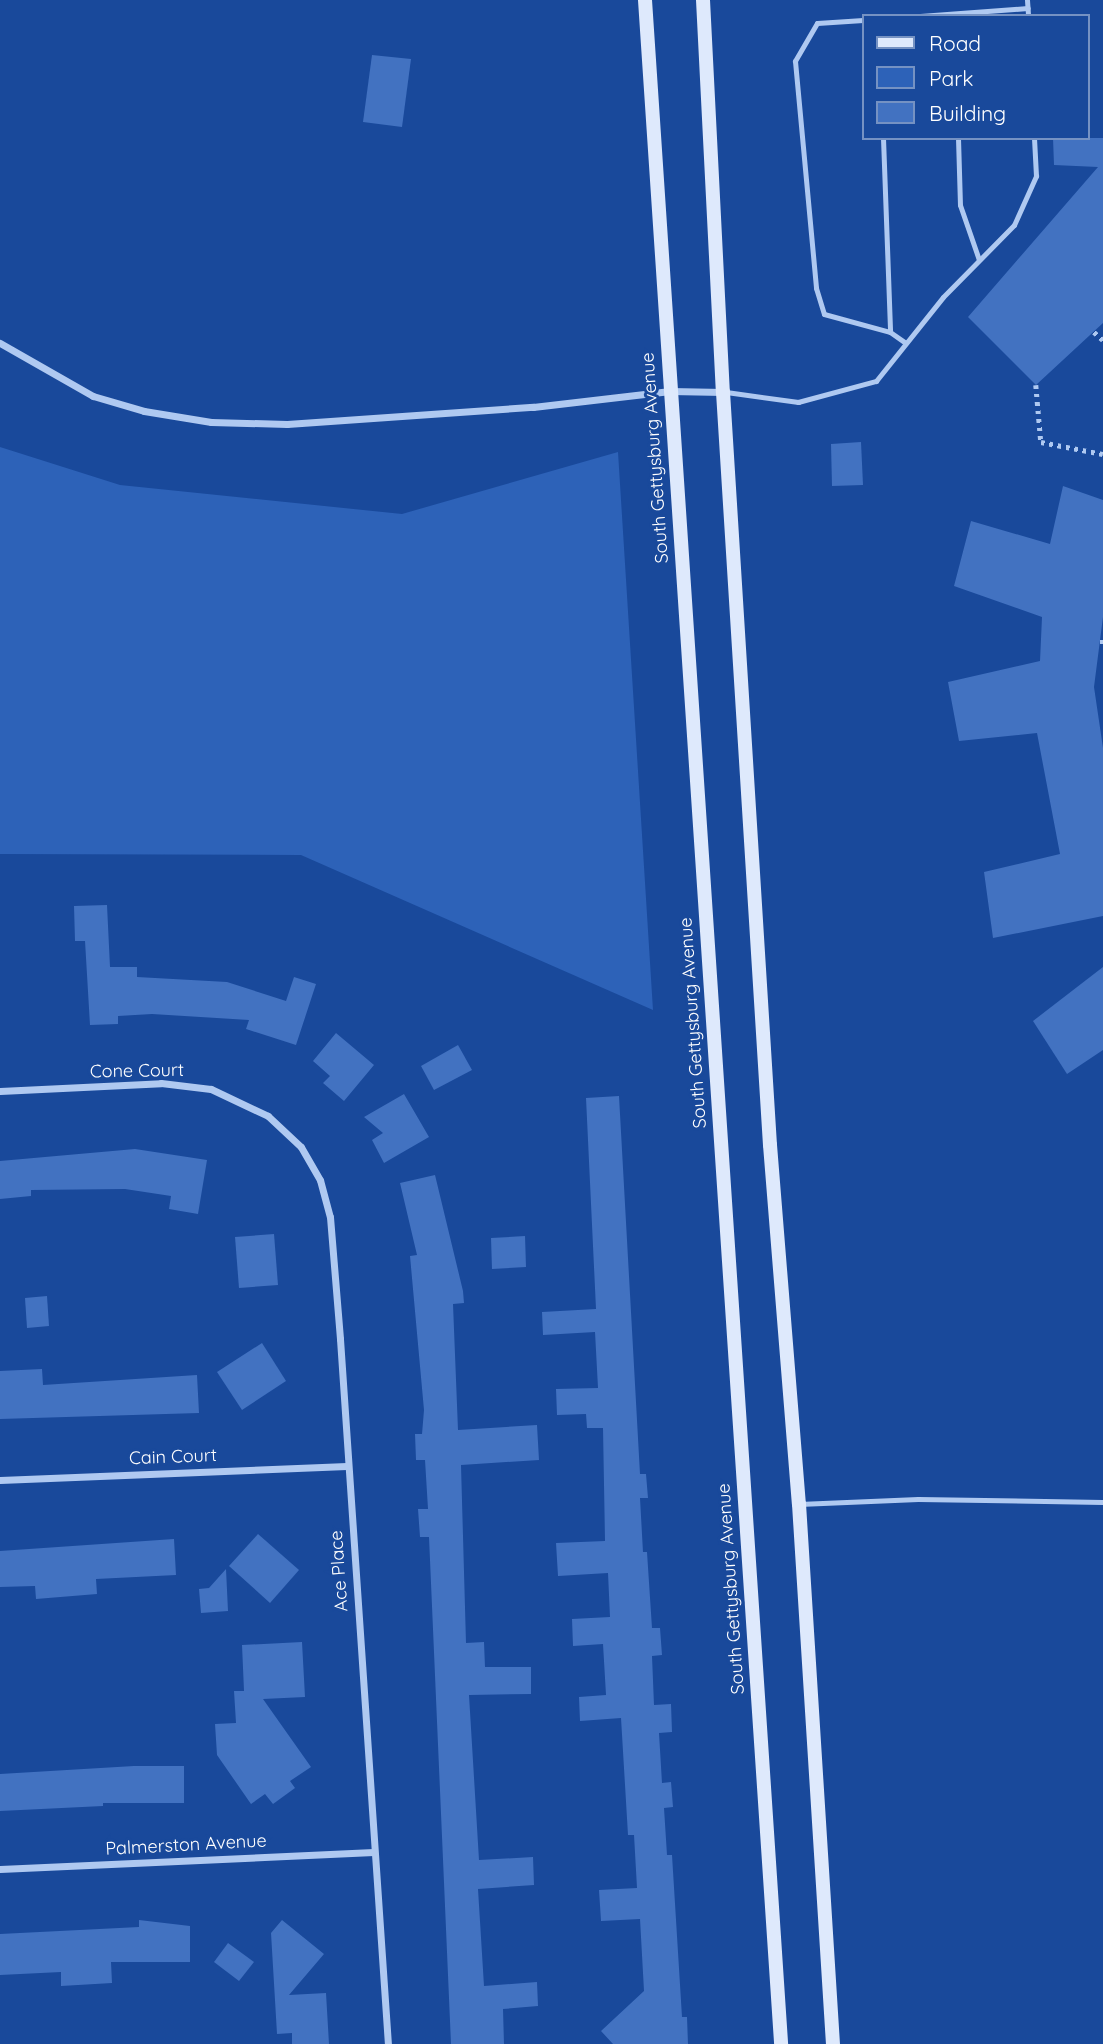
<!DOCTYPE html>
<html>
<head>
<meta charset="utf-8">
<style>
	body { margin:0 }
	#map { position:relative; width:1103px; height:2044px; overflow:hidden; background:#19499b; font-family:Quicksand,sans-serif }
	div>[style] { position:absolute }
	.green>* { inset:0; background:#2d62b8 }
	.building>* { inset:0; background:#4272c1 }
	.path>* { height:4.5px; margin-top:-2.25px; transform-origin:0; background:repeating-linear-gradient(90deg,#afc9f1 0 3.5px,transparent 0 8.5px) }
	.lane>* { height:5px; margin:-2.5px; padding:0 2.5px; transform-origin:2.5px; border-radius:2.5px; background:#afc9f1 }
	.street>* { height:7px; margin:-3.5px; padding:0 3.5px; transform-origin:3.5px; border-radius:3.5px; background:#afc9f1 }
	.secondary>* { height:14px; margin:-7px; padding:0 7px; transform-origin:7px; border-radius:7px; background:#dee9fc }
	span { translate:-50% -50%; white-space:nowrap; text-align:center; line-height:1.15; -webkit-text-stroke:6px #19499b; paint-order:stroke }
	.street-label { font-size:18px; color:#fff }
	.legend { position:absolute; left:862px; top:14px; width:228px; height:126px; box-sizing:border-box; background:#19499b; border:2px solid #7592c3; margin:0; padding:9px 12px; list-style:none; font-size:21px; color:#fff }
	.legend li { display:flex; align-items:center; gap:14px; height:35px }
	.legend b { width:35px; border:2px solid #7592c3 }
</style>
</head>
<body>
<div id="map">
	<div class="green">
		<i style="clip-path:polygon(0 447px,120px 485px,402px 514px,618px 452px,653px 1010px,301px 855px,0 854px)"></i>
	</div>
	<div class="building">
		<i style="clip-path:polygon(372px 55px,411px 59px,402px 127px,363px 122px)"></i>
		<i style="clip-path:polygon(1053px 138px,1103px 138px,1103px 323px,1036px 385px,968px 317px,1098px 167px,1054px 165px)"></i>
		<i style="clip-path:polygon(861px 442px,863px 485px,832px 486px,831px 444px)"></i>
		<i style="clip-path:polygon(1063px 486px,1103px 500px,1103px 617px,1094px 687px,1103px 748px,1103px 916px,993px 938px,984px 872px,1060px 854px,1037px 733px,959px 741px,948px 682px,1040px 661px,1042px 617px,954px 586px,971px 521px,1050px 544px)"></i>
		<i style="clip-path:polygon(107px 905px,110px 967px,137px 967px,137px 977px,227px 982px,286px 1001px,294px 977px,316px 984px,296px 1045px,246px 1029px,249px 1020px,152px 1014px,118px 1016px,118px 1024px,90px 1025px,85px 941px,75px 941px,74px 906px)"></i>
		<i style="clip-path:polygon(1103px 967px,1103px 1050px,1067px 1074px,1033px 1021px)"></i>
		<i style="clip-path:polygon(336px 1033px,374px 1065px,344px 1101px,323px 1083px,330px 1076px,313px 1061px)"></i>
		<i style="clip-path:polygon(458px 1045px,472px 1070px,434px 1090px,421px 1066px)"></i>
		<i style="clip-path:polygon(404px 1094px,429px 1137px,384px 1163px,372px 1140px,383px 1133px,364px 1117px)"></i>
		<i style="clip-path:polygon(619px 1096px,640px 1474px,646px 1474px,648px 1498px,640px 1498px,643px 1552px,647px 1552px,652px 1628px,660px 1628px,662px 1655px,652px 1656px,654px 1705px,671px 1704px,672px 1732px,659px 1733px,662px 1783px,671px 1782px,673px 1807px,664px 1808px,667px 1855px,672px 1855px,682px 2017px,687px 2017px,688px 2044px,613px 2044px,601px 2031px,644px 1991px,640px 1919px,601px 1921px,599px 1890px,637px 1888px,634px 1835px,628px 1835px,621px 1718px,580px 1721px,579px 1697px,606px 1695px,603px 1644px,573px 1646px,572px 1619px,610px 1617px,608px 1573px,558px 1576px,556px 1543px,605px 1541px,603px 1428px,587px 1428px,586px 1414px,557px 1415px,556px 1389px,598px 1388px,595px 1332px,543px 1335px,542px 1312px,596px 1309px,586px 1098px)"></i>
		<i style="clip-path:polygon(135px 1149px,207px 1160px,198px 1214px,169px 1209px,171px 1196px,125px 1189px,31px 1190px,31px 1196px,0 1199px,0 1161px)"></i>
		<i style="clip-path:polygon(435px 1175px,463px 1291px,464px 1303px,453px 1304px,458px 1430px,537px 1425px,539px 1460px,461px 1465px,466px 1643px,484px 1642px,485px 1667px,531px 1667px,531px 1694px,469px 1695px,479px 1860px,533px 1857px,534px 1885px,478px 1889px,484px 1986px,537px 1982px,538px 2006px,503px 2009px,504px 2044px,451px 2044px,429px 1537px,420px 1537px,418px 1509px,428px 1509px,425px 1460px,416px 1460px,415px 1434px,422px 1434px,424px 1410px,410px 1256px,417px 1255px,400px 1183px)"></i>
		<i style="clip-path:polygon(274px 1234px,278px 1285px,239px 1288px,235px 1237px)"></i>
		<i style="clip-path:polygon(525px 1236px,526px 1267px,492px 1269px,491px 1238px)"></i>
		<i style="clip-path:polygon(47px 1296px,49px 1326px,27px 1328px,25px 1298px)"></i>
		<i style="clip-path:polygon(262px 1343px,286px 1381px,242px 1410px,217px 1372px)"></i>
		<i style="clip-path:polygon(42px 1369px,43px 1385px,197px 1375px,199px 1413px,0 1419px,0 1371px)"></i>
		<i style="clip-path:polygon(258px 1534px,299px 1570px,270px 1603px,229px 1566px)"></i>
		<i style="clip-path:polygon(174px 1539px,176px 1575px,96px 1579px,97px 1594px,36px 1599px,35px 1586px,0 1587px,0 1551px)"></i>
		<i style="clip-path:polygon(226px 1569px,228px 1611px,201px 1613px,199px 1589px,209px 1588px)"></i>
		<i style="clip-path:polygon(302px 1642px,305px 1697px,263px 1699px,311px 1767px,290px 1781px,295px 1788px,273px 1804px,265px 1794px,251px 1804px,217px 1755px,215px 1724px,236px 1723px,234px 1691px,244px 1691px,242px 1645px)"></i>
		<i style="clip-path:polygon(134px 1766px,184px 1766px,184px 1803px,103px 1803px,103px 1806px,0 1811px,0 1774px)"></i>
		<i style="clip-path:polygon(139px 1920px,190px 1926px,190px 1962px,111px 1962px,112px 1983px,61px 1986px,61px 1972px,0 1975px,0 1934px,139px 1927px)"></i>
		<i style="clip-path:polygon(282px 1920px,324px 1954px,289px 1995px,326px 1993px,329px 2044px,292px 2044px,292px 2033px,277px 2034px,271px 1933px)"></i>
		<i style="clip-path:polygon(228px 1943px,254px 1962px,239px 1981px,214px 1962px)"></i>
	</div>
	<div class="path">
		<i style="left:1094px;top:332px;width:12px;rotate:42deg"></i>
		<i style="left:1036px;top:385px;width:57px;rotate:85deg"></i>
		<i style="left:1041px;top:442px;width:63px;rotate:11deg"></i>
		<i style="left:1100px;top:642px;width:3px"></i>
	</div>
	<div class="lane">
		<i style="left:1027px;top:0;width:16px;rotate:86deg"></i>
		<i style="left:920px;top:16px;width:108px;rotate:-4.2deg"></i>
		<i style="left:863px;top:20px;width:46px;rotate:176.3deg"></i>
		<i style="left:817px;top:23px;width:44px;rotate:120.1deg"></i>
		<i style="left:795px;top:61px;width:228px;rotate:84.7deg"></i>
		<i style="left:816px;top:288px;width:27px;rotate:73deg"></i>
		<i style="left:824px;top:314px;width:68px;rotate:15.3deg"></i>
		<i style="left:890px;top:332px;width:19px;rotate:35deg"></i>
		<i style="left:883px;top:138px;width:194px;rotate:87.9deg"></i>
		<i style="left:958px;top:138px;width:67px;rotate:88.3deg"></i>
		<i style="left:960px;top:205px;width:58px;rotate:70.9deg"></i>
		<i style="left:726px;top:392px;width:73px;rotate:7.9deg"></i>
		<i style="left:798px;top:402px;width:81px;rotate:-15.1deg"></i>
		<i style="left:876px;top:381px;width:107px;rotate:-51.4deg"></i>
		<i style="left:943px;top:297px;width:101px;rotate:-45.4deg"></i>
		<i style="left:1014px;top:225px;width:54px;rotate:-65.8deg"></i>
		<i style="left:1036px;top:176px;width:38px;rotate:-93deg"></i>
		<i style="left:799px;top:1504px;width:119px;rotate:-2.4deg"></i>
		<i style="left:918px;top:1499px;width:185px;rotate:0.9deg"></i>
	</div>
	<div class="street">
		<i style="left:0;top:343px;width:107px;rotate:29.7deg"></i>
		<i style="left:93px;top:396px;width:53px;rotate:16.4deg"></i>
		<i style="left:144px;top:411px;width:68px;rotate:9.3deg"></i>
		<i style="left:211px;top:422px;width:76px;rotate:1.5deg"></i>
		<i style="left:287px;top:424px;width:247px;rotate:-4deg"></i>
		<i style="left:533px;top:407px;width:138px;rotate:-6.7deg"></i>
		<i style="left:670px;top:391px;width:53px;rotate:1.1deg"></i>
		<i style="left:0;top:1091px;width:161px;rotate:-2.8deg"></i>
		<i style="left:161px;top:1083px;width:50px;rotate:6.8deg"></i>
		<i style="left:211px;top:1089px;width:63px;rotate:25.3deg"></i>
		<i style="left:268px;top:1116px;width:45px;rotate:43.2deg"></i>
		<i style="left:301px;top:1147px;width:38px;rotate:60deg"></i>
		<i style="left:320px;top:1180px;width:38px;rotate:75deg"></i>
		<i style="left:330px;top:1217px;width:122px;rotate:85.3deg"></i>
		<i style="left:340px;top:1339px;width:707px;rotate:86.11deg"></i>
		<i style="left:0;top:1480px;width:347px;rotate:-2.3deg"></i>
		<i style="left:0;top:1869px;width:374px;rotate:-2.6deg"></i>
	</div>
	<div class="secondary">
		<i style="left:645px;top:0;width:2049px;rotate:86.19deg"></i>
		<i style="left:703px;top:0;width:393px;rotate:87.1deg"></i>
		<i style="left:723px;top:392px;width:754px;rotate:86.43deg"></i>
		<i style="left:770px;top:1145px;width:360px;rotate:85.4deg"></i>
		<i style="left:799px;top:1504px;width:541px;rotate:86.4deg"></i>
	</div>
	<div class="street-label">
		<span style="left:655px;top:458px;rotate:-94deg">South Gettysburg Avenue</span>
		<span style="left:693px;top:1023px;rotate:-94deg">South Gettysburg Avenue</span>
		<span style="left:137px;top:1071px;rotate:-1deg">Cone Court</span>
		<span style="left:173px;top:1457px;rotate:-2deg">Cain Court</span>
		<span style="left:339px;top:1571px;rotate:-94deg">Ace Place</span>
		<span style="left:731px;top:1589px;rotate:-94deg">South Gettysburg Avenue</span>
		<span style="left:186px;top:1845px;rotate:-3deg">Palmerston Avenue</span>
	</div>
	<ul class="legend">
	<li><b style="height:9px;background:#dee9fc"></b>Road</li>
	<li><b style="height:19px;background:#2d62b8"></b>Park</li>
	<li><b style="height:19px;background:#4272c1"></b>Building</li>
	</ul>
</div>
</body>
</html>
